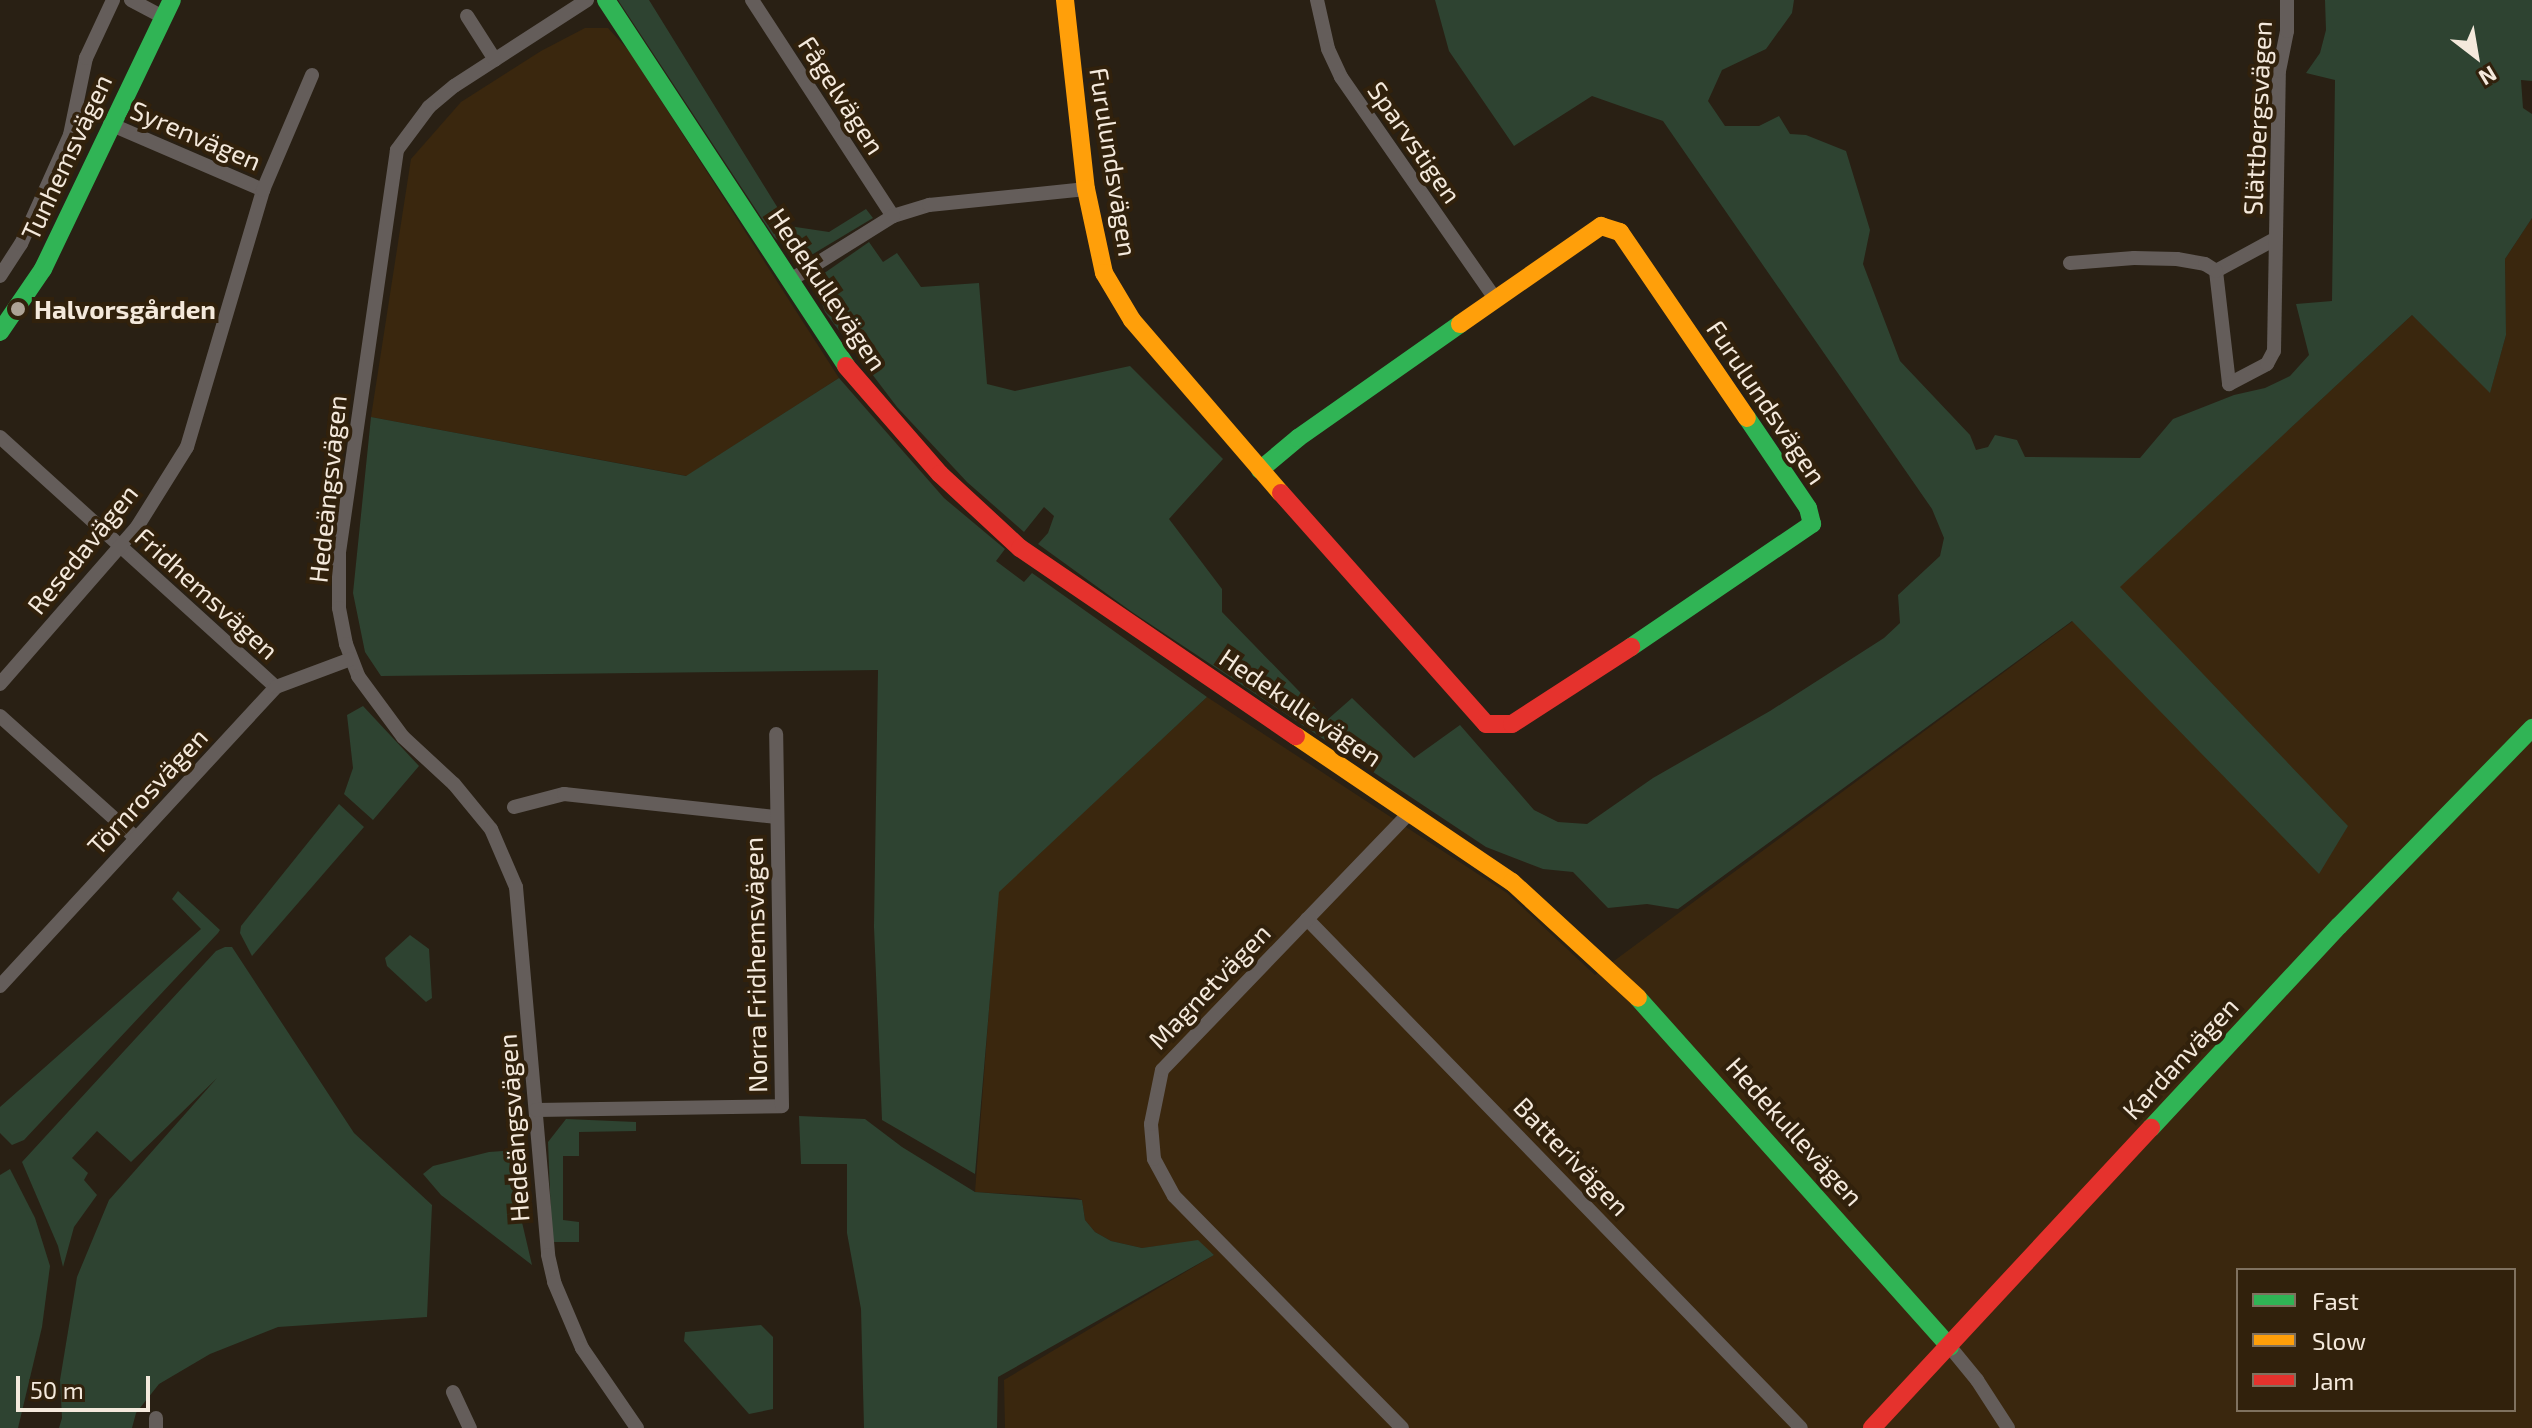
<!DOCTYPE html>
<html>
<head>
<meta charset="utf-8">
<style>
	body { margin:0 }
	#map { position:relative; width:2532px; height:1428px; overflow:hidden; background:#292014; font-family:"Exo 2",sans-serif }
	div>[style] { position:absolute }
	.built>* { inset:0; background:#3a270e }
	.green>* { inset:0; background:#2e4331 }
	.street>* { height:14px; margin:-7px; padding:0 7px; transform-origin:7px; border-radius:7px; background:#645d5a }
	.fast>* { height:18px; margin:-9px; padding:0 9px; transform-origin:9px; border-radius:9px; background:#30b455 }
	.slow>* { height:18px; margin:-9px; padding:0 9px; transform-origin:9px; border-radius:9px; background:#ff9f0a }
	.jam>* { height:18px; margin:-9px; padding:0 9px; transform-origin:9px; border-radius:9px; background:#e5322d }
	.dots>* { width:22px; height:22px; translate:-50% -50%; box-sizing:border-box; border:4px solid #31210c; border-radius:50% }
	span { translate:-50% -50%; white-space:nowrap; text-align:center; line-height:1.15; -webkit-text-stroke:8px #31210c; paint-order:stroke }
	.street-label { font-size:26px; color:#f4e9dc }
	.poi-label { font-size:26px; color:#f4e9dc; font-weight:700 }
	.left { translate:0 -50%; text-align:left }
	.legend { position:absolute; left:2236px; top:1268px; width:280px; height:144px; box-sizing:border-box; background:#31210c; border:2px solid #7f715f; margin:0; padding:10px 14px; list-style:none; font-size:24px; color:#f4e9dc }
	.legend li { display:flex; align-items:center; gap:16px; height:40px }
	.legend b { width:40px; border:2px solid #7f715f }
	.north { position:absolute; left:2436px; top:16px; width:80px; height:80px; -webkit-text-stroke:6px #31210c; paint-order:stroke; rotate:149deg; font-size:22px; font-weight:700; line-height:32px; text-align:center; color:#f4e9dc }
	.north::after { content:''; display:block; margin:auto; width:28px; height:36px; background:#f4e9dc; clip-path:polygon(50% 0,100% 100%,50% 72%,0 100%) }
	.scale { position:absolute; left:16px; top:1376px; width:134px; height:36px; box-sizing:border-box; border:4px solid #f4e9dc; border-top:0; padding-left:10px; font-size:24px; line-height:28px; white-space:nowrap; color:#f4e9dc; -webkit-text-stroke:6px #31210c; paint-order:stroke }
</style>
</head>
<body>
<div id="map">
	<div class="built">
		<i style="clip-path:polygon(585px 28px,608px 28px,630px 52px,839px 378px,687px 476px,371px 417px,411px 159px,461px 102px,541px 51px)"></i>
		<i style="clip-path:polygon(evenodd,2532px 218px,2532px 1428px,1005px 1428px,1004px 1380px,1214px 1255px,1197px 1241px,1142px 1248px,1111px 1241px,1095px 1232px,1085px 1220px,1082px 1200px,1077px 1198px,975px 1192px,998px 892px,1207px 697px,1507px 893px,1595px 975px,2119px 587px,2412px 315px,2490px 392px,2506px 335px,2505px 259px,2532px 218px,2238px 1270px,2514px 1270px,2514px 1410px,2238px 1410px,2238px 1270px)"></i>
	</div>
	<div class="green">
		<i style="clip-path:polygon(618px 0,649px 0,789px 226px,829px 232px,866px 209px,873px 218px,813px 254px,800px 254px,786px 248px,774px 237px)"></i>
		<i style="clip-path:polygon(1435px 0,1794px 0,1792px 13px,1766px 49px,1722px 70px,1708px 101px,1725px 126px,1759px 126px,1779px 116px,1790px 134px,1806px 135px,1846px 151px,1870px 230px,1863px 264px,1900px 361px,1970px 435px,1976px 450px,1988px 447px,1995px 435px,2017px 440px,2025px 457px,2140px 458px,2173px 419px,2234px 395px,2265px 388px,2290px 376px,2309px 355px,2296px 304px,2332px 301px,2335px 80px,2306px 73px,2320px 53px,2326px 30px,2325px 0,2532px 0,2532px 81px,2521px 80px,2523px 108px,2532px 114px,2532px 218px,2505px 259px,2506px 335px,2490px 393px,2412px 315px,2120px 587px,2348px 826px,2319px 874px,2072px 621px,1678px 909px,1647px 904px,1608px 908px,1573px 872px,1543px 869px,1486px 847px,1132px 612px,1038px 544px,1048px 533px,1054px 516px,1044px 507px,1024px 532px,967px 482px,897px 407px,825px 312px,818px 293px,823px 274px,869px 242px,883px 262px,897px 253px,921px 287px,979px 283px,987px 384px,1015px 391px,1130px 366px,1223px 459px,1169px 519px,1222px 589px,1222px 612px,1327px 720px,1352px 698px,1414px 758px,1460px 725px,1534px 810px,1558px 822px,1587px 824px,1653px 778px,1770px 711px,1884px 638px,1900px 623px,1898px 595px,1940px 556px,1944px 538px,1932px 509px,1663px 121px,1592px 96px,1514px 146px,1449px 51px)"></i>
		<i style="clip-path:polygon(839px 378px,944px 498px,1005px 549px,996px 561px,1024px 582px,1032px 573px,1207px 697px,999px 892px,975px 1174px,882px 1120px,874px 927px,878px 670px,381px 676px,365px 652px,353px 593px,371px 417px,686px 476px)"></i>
		<i style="clip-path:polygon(363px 706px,419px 766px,373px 820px,344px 794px,353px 768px,347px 715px)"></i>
		<i style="clip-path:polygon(339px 804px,364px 827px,252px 956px,240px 933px,241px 926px)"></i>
		<i style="clip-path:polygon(178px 891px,220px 930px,218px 933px,24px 1140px,12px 1145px,0 1133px,0 1107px,201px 929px,172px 899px)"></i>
		<i style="clip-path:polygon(410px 935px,429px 949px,432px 998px,426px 1002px,387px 966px,385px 958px)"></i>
		<i style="clip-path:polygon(225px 947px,232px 947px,354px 1133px,432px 1205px,427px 1317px,278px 1327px,210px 1354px,159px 1384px,136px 1413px,132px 1428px,59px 1428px,62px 1418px,60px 1380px,77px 1277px,109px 1200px,217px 1078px,131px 1162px,97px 1131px,72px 1158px,88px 1173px,84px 1180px,97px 1195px,74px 1227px,63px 1267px,58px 1246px,22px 1162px,216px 951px)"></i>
		<i style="clip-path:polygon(799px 1116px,865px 1119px,902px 1147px,975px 1192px,1082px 1200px,1085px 1220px,1095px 1232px,1111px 1241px,1142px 1248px,1198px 1240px,1214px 1255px,998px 1377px,997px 1428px,864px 1428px,861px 1309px,847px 1233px,847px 1164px,801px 1164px)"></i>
		<i style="clip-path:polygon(566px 1119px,636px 1122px,636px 1131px,579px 1132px,579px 1156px,563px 1156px,563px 1220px,579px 1222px,579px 1242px,552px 1242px,548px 1142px)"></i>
		<i style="clip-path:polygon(518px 1150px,521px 1218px,532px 1265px,441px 1195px,423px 1174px,433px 1166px,489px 1152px)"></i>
		<i style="clip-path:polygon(10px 1169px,35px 1218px,50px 1266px,42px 1327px,18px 1428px,0 1428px,0 1175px)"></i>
		<i style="clip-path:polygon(761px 1325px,773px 1337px,773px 1409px,749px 1414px,684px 1341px,685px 1332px)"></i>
	</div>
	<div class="street">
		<i style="left:131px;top:0;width:36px;rotate:28deg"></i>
		<i style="left:587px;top:0;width:158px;rotate:147.1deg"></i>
		<i style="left:454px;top:86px;width:33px;rotate:140deg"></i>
		<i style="left:429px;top:107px;width:54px;rotate:126.7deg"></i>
		<i style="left:397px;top:150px;width:405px;rotate:98.2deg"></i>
		<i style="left:339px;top:551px;width:57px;rotate:90deg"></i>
		<i style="left:339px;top:608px;width:37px;rotate:79deg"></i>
		<i style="left:346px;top:644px;width:34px;rotate:69deg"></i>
		<i style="left:358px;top:676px;width:76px;rotate:53.6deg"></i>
		<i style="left:403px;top:737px;width:69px;rotate:42.7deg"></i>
		<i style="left:454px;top:784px;width:58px;rotate:50.6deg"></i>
		<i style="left:491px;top:829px;width:63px;rotate:66.7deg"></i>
		<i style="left:516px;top:887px;width:369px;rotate:85deg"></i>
		<i style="left:548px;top:1255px;width:28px;rotate:77deg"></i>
		<i style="left:554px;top:1282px;width:72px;rotate:67deg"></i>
		<i style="left:582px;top:1348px;width:97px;rotate:55.5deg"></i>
		<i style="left:752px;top:0;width:258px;rotate:56.9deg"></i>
		<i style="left:893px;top:216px;width:38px;rotate:-17deg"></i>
		<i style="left:929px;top:205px;width:158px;rotate:-5.8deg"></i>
		<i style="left:1317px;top:0;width:50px;rotate:77.3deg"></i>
		<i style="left:1328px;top:49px;width:31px;rotate:65deg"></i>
		<i style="left:1341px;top:77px;width:272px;rotate:55.2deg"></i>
		<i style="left:467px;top:16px;width:52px;rotate:57.5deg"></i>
		<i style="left:110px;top:124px;width:167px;rotate:23.3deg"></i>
		<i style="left:2275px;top:239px;width:67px;rotate:151.5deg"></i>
		<i style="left:2216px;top:271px;width:114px;rotate:83.4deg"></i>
		<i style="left:2229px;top:384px;width:43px;rotate:-27.8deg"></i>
		<i style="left:2267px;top:364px;width:15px;rotate:-62deg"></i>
		<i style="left:2274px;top:351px;width:280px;rotate:-89deg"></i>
		<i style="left:2279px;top:71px;width:41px;rotate:-78.7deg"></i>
		<i style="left:2287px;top:31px;width:31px;rotate:-90deg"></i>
		<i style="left:2070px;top:263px;width:64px;rotate:-4.5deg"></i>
		<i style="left:2134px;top:258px;width:43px;rotate:1.3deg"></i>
		<i style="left:2177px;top:259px;width:28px;rotate:10deg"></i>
		<i style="left:2205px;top:264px;width:13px;rotate:32deg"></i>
		<i style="left:0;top:276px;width:38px;rotate:-57deg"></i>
		<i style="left:21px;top:244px;width:120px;rotate:-65.8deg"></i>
		<i style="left:70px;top:135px;width:79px;rotate:-78.3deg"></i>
		<i style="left:86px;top:58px;width:64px;rotate:-65deg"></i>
		<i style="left:789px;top:281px;width:123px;rotate:-32deg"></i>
		<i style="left:0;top:437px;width:372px;rotate:42.2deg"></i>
		<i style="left:0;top:684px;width:208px;rotate:-48.9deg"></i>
		<i style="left:137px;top:527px;width:94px;rotate:-58deg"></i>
		<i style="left:187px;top:447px;width:268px;rotate:-73.5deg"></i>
		<i style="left:263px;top:190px;width:125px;rotate:-66.9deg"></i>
		<i style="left:0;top:716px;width:183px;rotate:41.9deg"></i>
		<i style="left:514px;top:807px;width:52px;rotate:-14.6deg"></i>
		<i style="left:564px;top:794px;width:212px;rotate:6.2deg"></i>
		<i style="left:1307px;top:919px;width:709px;rotate:45.86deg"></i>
		<i style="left:0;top:986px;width:407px;rotate:-47.3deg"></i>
		<i style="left:276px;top:687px;width:80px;rotate:-20.5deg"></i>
		<i style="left:536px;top:1110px;width:246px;rotate:-0.9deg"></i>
		<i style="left:782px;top:1106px;width:372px;rotate:-90.9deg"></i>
		<i style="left:1950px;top:1347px;width:43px;rotate:50.7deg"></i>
		<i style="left:1977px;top:1380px;width:57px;rotate:57.1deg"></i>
		<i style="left:453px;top:1392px;width:40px;rotate:65deg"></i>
		<i style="left:156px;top:1428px;width:10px;rotate:-90deg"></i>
		<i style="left:1402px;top:1428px;width:325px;rotate:-134.5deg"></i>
		<i style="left:1174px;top:1196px;width:42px;rotate:-118.4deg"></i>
		<i style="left:1154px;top:1159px;width:35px;rotate:-95deg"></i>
		<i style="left:1151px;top:1124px;width:55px;rotate:-78.5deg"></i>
		<i style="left:1162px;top:1070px;width:356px;rotate:-46.1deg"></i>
	</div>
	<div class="fast">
		<i style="left:606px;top:0;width:438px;rotate:56.7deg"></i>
		<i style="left:0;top:332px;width:76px;rotate:-55.7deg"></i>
		<i style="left:43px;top:269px;width:298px;rotate:-64.4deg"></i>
		<i style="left:1260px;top:470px;width:50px;rotate:-40.1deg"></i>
		<i style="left:1298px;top:438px;width:198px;rotate:-35.1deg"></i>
		<i style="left:1631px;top:647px;width:219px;rotate:-34.2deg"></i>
		<i style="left:1812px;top:524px;width:16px;rotate:-104deg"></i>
		<i style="left:1808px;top:508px;width:109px;rotate:-124.1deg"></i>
		<i style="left:1638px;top:998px;width:468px;rotate:48.2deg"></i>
		<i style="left:2151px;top:1128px;width:276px;rotate:-47.1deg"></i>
		<i style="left:2339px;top:926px;width:277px;rotate:-45.7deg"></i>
	</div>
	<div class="slow">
		<i style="left:1065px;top:0;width:190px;rotate:83.7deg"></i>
		<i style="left:1086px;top:189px;width:86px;rotate:77.9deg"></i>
		<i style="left:1104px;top:273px;width:55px;rotate:59.2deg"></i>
		<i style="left:1132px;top:320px;width:228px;rotate:49.3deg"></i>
		<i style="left:1460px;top:324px;width:172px;rotate:-34.8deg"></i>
		<i style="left:1601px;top:226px;width:20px;rotate:18deg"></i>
		<i style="left:1620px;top:232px;width:225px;rotate:55.7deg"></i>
		<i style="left:1296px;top:736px;width:261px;rotate:34.1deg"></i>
		<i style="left:1512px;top:882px;width:171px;rotate:42.6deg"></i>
	</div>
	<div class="jam">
		<i style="left:846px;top:366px;width:143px;rotate:49deg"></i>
		<i style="left:940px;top:474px;width:109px;rotate:42.8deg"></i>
		<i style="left:1020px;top:548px;width:334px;rotate:34.3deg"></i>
		<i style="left:1281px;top:493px;width:309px;rotate:48.4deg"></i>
		<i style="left:1486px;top:724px;width:26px"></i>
		<i style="left:1512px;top:724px;width:142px;rotate:-32.9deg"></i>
		<i style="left:1872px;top:1428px;width:410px;rotate:-47.1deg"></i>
	</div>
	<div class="dots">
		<i style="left:18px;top:309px;background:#ada396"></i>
	</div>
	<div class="street-label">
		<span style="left:842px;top:95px;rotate:57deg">Fågelvägen</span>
		<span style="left:2257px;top:118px;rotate:-87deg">Slättbergsvägen</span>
		<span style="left:196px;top:135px;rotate:23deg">Syrenvägen</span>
		<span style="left:1415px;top:142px;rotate:55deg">Sparvstigen</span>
		<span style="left:66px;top:157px;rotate:-65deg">Tunhemsvägen</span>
		<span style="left:1114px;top:162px;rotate:81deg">Furulundsvägen</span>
		<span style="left:828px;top:289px;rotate:56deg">Hedekullevägen</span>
		<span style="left:1767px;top:402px;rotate:56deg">Furulundsvägen</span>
		<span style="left:327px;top:489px;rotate:-84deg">Hedeängsvägen</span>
		<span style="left:82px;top:549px;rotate:-51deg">Resedavägen</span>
		<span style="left:207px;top:593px;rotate:42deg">Fridhemsvägen</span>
		<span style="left:1301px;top:707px;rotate:34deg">Hedekullevägen</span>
		<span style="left:147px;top:791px;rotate:-47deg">Törnrosvägen</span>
		<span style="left:755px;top:965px;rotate:-91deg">Norra Fridhemsvägen</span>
		<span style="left:1209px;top:986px;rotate:-46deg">Magnetvägen</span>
		<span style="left:2180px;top:1058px;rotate:-47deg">Kardanvägen</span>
		<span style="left:513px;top:1128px;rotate:-94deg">Hedeängsvägen</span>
		<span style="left:1795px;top:1131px;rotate:48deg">Hedekullevägen</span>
		<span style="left:1572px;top:1156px;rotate:46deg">Batterivägen</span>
	</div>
	<div class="poi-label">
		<span class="left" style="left:34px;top:309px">Halvorsgården</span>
	</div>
	<ul class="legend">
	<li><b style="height:10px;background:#30b455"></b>Fast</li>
	<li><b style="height:10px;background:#ff9f0a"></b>Slow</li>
	<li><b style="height:10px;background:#e5322d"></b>Jam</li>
	</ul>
	<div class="north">N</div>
	<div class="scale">50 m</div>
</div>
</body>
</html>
